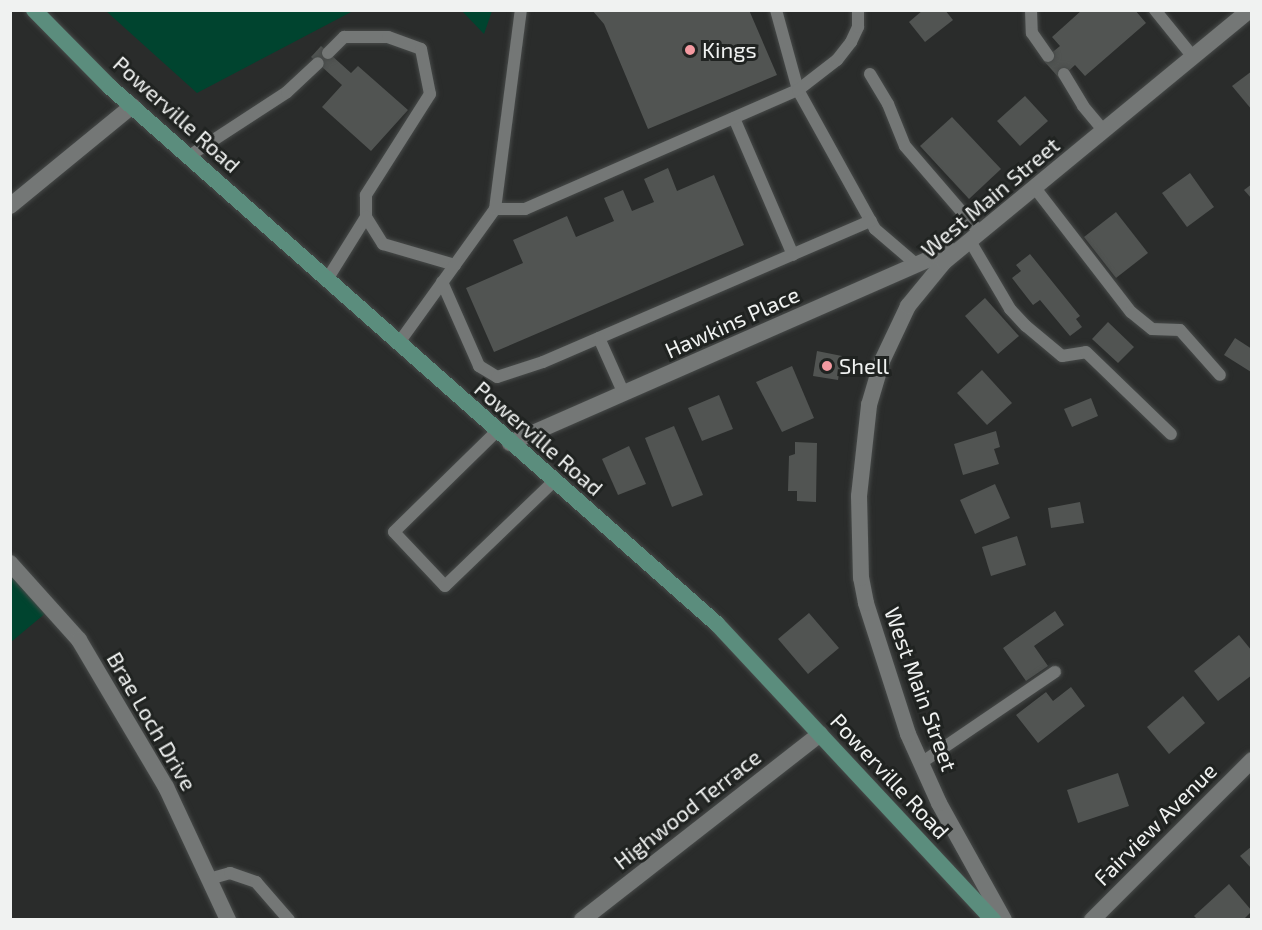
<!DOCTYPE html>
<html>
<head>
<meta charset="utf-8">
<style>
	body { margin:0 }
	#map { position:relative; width:1262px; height:930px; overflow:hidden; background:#2a2c2b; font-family:"Exo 2",sans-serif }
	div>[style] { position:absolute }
	.green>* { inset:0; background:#00442f }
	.building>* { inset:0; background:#515452 }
	.roads { filter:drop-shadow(0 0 2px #474a49) drop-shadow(0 0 2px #474a49) }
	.service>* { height:12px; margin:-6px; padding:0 6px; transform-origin:6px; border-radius:6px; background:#747776 }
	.minor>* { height:16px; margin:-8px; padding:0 8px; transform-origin:8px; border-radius:8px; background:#747776 }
	.tertiary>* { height:16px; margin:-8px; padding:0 8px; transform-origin:8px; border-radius:8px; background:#747776 }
	.secondary>* { height:16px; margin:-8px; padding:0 8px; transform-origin:8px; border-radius:8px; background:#5b8d7d }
	.dots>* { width:16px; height:16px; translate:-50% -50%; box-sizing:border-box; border:3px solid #202321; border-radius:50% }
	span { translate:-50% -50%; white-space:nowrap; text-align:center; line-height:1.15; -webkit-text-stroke:6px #202321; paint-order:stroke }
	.poi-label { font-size:22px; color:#f0f2f1 }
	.left { translate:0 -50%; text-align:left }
	.street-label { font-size:22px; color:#f0f2f1 }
	.frame { position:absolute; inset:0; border:12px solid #f0f2f1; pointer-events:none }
</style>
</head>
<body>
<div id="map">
	<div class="green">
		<i style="clip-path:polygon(106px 11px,353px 11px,197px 93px)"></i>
		<i style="clip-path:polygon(462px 11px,492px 11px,484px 34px)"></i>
		<i style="clip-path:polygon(10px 555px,53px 607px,11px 642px,10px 642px)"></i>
	</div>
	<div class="building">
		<i style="clip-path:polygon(592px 10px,749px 10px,777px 75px,648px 129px,604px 24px)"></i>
		<i style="clip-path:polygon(923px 10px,945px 10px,953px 20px,925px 42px,909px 22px)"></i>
		<i style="clip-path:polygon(1082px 10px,1135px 10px,1146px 23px,1085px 76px,1075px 65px,1060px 79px,1043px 60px,1060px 46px,1052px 37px)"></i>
		<i style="clip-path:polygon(321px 46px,351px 73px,358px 66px,408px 110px,371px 151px,322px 107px,342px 85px,311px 57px)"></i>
		<i style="clip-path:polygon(1252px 71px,1252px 110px,1232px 86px)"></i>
		<i style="clip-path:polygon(1025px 96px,1048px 121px,1020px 146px,997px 121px)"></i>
		<i style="clip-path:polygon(952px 117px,1001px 169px,969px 199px,920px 146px)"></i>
		<i style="clip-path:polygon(668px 168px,677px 191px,714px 175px,744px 245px,494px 352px,466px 288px,523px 263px,513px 240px,567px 216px,576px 237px,614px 221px,604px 198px,623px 190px,632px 211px,654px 202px,644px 179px)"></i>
		<i style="clip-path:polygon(1190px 173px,1214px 207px,1187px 227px,1162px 193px)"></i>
		<i style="clip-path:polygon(1252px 184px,1252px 199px,1244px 190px)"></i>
		<i style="clip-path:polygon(1116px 212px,1148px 253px,1116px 278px,1084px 237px)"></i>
		<i style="clip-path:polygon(1030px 254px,1080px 316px,1076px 319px,1082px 327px,1070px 336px,1040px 300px,1033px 305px,1012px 278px,1021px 271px,1016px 265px)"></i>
		<i style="clip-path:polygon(985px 298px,1019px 336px,998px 354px,965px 316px)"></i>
		<i style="clip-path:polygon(1108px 322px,1134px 347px,1118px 363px,1092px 339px)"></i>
		<i style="clip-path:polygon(1235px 338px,1252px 349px,1251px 372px,1224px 355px)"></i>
		<i style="clip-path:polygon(817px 351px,842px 356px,838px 380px,813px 376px)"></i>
		<i style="clip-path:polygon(792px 366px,814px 418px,782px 432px,756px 382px)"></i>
		<i style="clip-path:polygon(982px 370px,1012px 403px,987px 425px,957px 393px)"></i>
		<i style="clip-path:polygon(719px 395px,733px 429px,702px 441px,688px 408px)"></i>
		<i style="clip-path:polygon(1091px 398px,1098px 416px,1072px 427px,1064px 409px)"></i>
		<i style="clip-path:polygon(674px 426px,703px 495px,672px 507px,645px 438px)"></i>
		<i style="clip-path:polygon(996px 431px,1000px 447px,994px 449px,999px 464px,963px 475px,954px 444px)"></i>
		<i style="clip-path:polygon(795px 442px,817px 443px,816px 502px,797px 501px,797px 491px,788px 491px,789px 456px,795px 454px)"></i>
		<i style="clip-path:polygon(629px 446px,646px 484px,618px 495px,602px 459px)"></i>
		<i style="clip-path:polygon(995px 484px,1010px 518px,975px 534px,960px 500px)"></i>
		<i style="clip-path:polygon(1080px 502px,1084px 523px,1051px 528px,1048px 508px)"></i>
		<i style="clip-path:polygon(1017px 536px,1026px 565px,991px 576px,982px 547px)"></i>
		<i style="clip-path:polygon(1055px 611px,1064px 625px,1034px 646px,1048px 666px,1026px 681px,1003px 648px)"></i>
		<i style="clip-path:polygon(809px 613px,839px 648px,808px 674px,778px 639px)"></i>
		<i style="clip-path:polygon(1239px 635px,1252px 651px,1252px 675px,1218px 701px,1194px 671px)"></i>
		<i style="clip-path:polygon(1071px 687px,1085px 706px,1038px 743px,1016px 715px,1046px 692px,1053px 701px)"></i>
		<i style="clip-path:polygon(1183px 696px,1205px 723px,1169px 754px,1147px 727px)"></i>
		<i style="clip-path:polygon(1118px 773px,1129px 806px,1078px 823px,1067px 790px)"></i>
		<i style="clip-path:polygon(1252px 846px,1252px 869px,1240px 856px)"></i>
		<i style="clip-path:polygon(1229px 884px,1252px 911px,1243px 920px,1198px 920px,1194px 916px)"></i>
	</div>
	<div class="roads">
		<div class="service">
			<i style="left:776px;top:10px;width:83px;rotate:74.6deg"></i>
			<i style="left:798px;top:90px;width:159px;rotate:61deg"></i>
			<i style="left:875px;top:229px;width:55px;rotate:40.6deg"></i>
			<i style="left:1031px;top:10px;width:23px;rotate:88deg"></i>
			<i style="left:1032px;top:33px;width:28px;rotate:55deg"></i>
			<i style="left:1155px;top:10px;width:60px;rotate:51deg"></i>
			<i style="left:328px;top:53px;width:23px;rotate:-45deg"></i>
			<i style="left:344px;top:37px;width:44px"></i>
			<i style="left:388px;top:37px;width:35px;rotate:20deg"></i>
			<i style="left:421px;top:49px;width:46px;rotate:78.7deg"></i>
			<i style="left:430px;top:94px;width:120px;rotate:122.4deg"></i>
			<i style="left:366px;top:195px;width:22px;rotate:90deg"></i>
			<i style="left:366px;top:217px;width:32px;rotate:58deg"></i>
			<i style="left:383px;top:244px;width:75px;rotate:16.3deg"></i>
			<i style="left:870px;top:74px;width:35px;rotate:59deg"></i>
			<i style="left:888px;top:104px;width:45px;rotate:68deg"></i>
			<i style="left:905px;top:146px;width:115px;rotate:49.2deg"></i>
			<i style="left:1064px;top:74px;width:37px;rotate:59deg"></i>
			<i style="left:1083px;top:106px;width:33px;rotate:50deg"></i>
			<i style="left:734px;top:118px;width:149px;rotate:66.7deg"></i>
			<i style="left:189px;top:156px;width:117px;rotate:-33.1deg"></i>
			<i style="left:287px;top:92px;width:42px;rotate:-43.1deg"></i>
			<i style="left:1035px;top:188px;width:157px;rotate:52.3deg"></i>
			<i style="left:1131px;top:312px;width:27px;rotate:39deg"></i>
			<i style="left:1152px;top:329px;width:28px;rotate:2deg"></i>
			<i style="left:1180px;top:330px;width:60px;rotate:48.4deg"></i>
			<i style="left:495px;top:209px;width:30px"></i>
			<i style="left:525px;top:209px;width:298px;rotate:-23.6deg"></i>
			<i style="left:798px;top:90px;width:49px;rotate:-37.6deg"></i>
			<i style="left:837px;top:60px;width:23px;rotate:-52deg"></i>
			<i style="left:851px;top:42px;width:17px;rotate:-65deg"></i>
			<i style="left:858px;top:27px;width:17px;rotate:-90deg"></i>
			<i style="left:970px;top:241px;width:79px;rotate:59.5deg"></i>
			<i style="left:1010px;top:309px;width:23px;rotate:47deg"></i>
			<i style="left:1026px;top:326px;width:47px;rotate:39.8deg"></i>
			<i style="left:1062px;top:356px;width:24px;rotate:-9deg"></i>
			<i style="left:1086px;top:352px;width:118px;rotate:44deg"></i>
			<i style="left:328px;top:278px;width:72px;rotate:-58.1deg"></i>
			<i style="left:442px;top:282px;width:92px;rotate:66.2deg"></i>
			<i style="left:479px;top:366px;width:21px;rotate:31deg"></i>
			<i style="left:497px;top:377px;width:48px;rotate:-18.1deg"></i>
			<i style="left:543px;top:362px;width:357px;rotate:-23.3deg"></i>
			<i style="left:599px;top:338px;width:61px;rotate:65.9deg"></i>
			<i style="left:398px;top:344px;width:166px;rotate:-54.3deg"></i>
			<i style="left:495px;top:209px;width:201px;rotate:-82.6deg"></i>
			<i style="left:497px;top:431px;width:144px;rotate:135.6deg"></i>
			<i style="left:394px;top:532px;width:74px;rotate:46.6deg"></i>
			<i style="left:445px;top:586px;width:151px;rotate:-43.9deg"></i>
			<i style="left:921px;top:763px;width:162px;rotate:-34.2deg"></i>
			<i style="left:209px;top:879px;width:22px;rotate:-16deg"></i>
			<i style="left:230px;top:873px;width:28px;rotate:19deg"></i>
			<i style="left:256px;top:882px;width:50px;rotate:49deg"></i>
		</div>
		<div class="minor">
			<i style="left:10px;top:206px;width:158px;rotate:-39.3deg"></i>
			<i style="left:10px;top:563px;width:103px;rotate:48.1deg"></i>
			<i style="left:79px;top:640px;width:171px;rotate:59.4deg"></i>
			<i style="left:166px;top:787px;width:147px;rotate:65deg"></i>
			<i style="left:582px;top:920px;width:302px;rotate:-38deg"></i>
			<i style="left:1092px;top:920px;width:226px;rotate:-45deg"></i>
		</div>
		<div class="tertiary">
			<i style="left:510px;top:443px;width:480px;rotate:-23.7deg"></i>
			<i style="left:1004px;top:920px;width:134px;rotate:-119.1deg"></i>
			<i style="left:939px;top:803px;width:76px;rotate:-114.2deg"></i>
			<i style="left:908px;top:734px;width:138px;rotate:-107.8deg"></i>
			<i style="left:866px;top:603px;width:25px;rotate:-101deg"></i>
			<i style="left:861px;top:578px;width:82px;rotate:-91.4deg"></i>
			<i style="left:859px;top:496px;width:92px;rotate:-83.7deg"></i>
			<i style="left:869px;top:405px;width:46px;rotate:-73.5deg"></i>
			<i style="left:882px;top:361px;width:61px;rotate:-64.7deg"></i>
			<i style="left:908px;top:306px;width:57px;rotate:-50.7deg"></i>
			<i style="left:944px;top:262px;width:396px;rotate:-39.5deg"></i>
		</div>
		<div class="secondary">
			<i style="left:34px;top:10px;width:108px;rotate:45.4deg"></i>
			<i style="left:110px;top:87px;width:810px;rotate:41.5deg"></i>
			<i style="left:717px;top:624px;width:405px;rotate:47deg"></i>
		</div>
	</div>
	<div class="dots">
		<i style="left:690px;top:50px;background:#f49aa1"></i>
		<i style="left:827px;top:366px;background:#f49aa1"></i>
	</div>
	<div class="poi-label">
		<span class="left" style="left:702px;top:50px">Kings</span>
		<span class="left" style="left:839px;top:366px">Shell</span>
	</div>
	<div class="street-label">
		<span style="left:177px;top:114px;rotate:42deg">Powerville Road</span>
		<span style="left:990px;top:197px;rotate:-40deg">West Main Street</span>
		<span style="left:732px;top:322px;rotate:-24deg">Hawkins Place</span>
		<span style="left:539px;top:438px;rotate:41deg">Powerville Road</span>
		<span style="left:921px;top:689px;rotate:70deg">West Main Street</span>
		<span style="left:152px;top:721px;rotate:60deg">Brae Loch Drive</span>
		<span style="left:890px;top:776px;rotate:47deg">Powerville Road</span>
		<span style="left:687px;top:809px;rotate:-38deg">Highwood Terrace</span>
		<span style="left:1155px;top:824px;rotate:-45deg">Fairview Avenue</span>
	</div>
	<div class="frame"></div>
</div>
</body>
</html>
